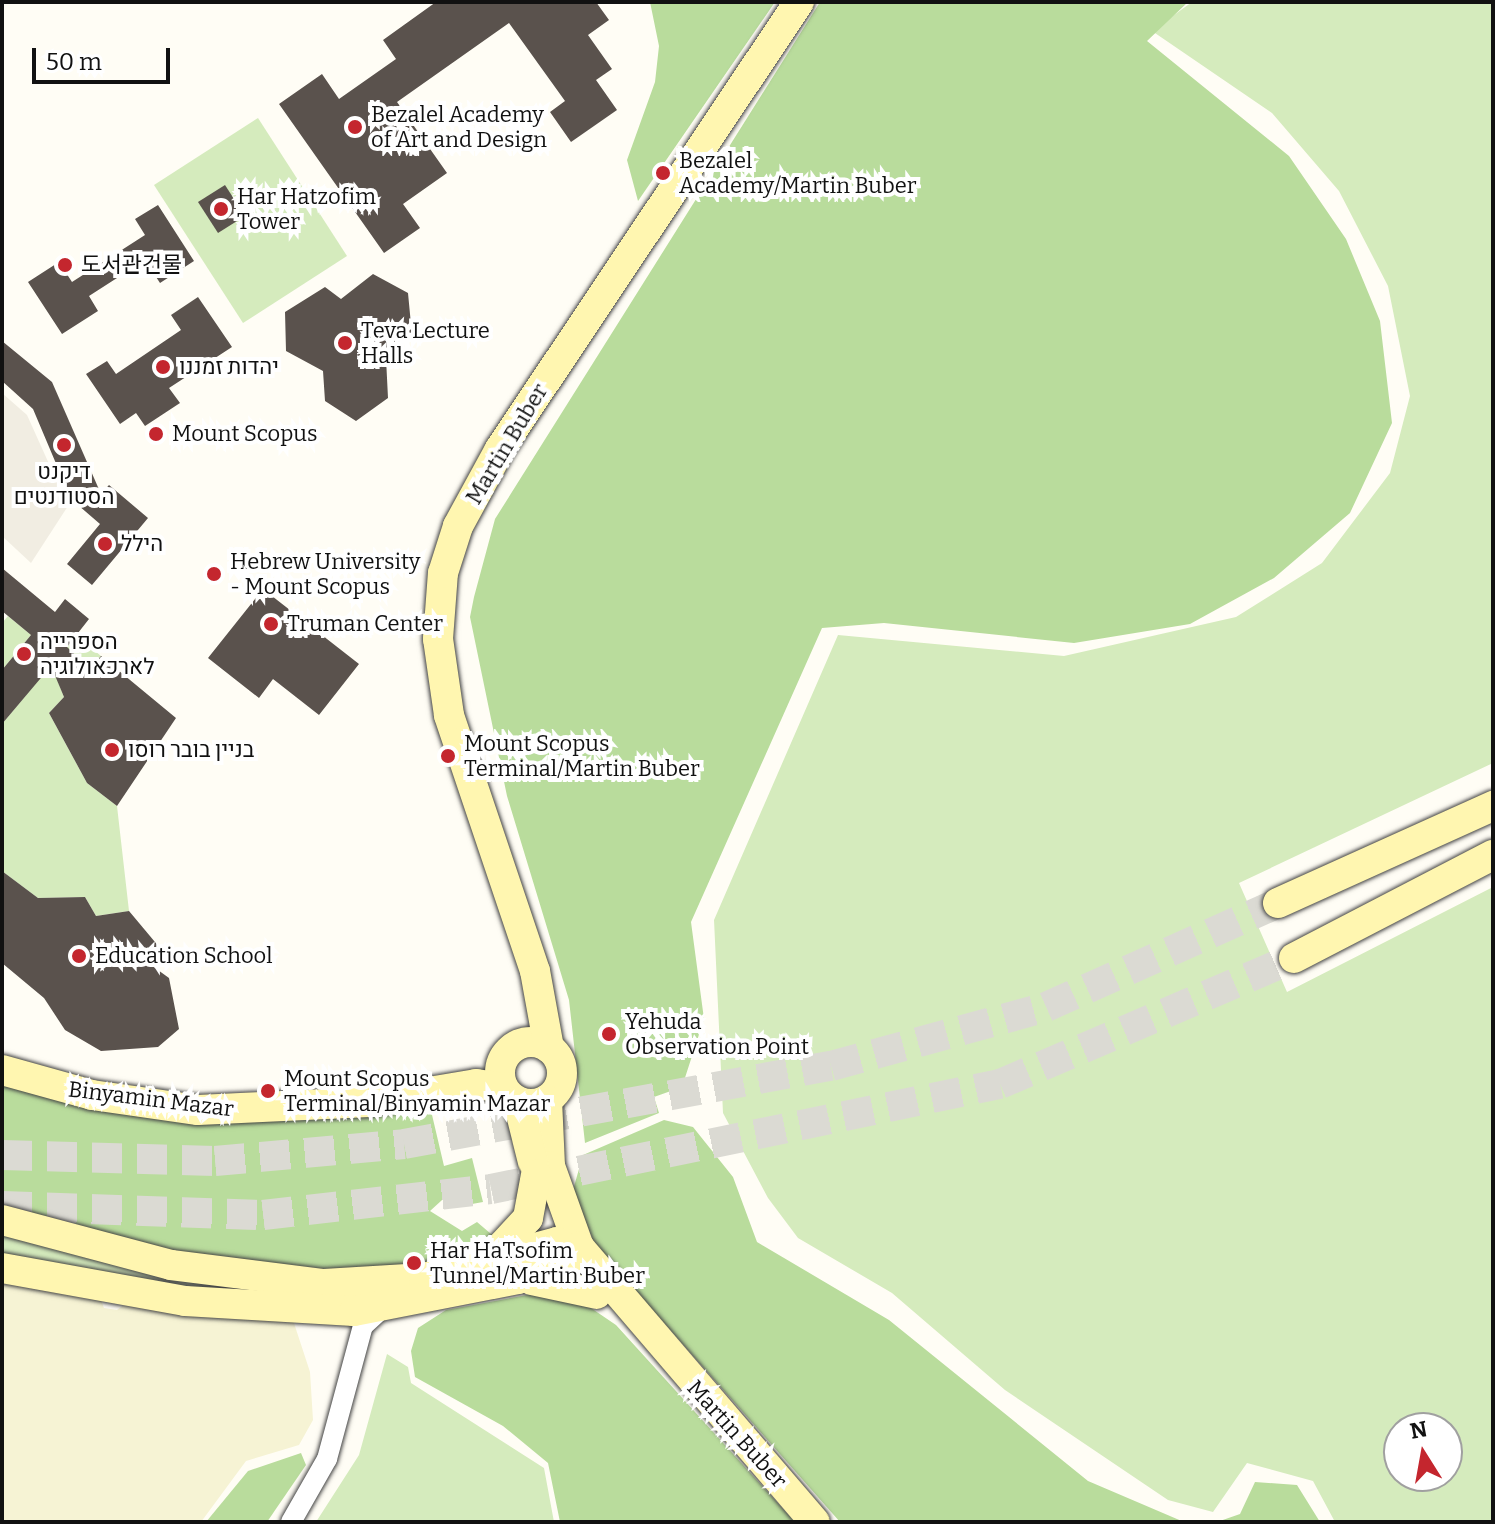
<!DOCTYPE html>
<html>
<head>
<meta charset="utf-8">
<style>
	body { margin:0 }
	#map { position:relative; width:1495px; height:1524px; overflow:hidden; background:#fffdf5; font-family:Bitter,"Noto Sans KR",Heebo,serif }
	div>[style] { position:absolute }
	.farmland>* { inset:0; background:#f6f3d4 }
	.green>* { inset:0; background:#d5ebbd }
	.forest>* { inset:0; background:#b9dc9c }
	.plaza>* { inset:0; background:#f1ede2 }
	.building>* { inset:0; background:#5a524d }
	.secondary-tunnel>* { height:30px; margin-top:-15px; transform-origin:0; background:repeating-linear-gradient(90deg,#dbdad3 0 30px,transparent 0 45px) }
	.roads { filter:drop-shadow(0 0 2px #444) drop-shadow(0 0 2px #444) }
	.street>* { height:20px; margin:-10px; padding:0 10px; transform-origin:10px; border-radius:10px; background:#fff }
	.secondary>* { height:30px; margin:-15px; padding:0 15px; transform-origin:15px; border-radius:15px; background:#fff6b0 }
	.secondary>.ring { margin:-15px; padding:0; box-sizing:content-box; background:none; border:30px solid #fff6b0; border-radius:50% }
	.dots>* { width:22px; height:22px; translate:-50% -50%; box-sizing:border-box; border:4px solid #fff; border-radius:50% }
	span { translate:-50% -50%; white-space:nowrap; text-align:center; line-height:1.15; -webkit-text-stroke:8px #fff; paint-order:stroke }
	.poi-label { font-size:22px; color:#111 }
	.left { translate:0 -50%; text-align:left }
	.street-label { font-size:22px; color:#111 }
	.frame { position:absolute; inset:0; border:4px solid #111; pointer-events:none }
	.north { position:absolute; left:1383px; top:1412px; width:80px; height:80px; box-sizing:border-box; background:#fff; border:2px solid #a0a0a0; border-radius:50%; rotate:349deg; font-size:22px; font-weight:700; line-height:32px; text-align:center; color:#111 }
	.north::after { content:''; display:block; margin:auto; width:28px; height:36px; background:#c4262e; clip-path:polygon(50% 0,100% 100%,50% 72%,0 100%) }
	.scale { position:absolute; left:32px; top:48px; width:138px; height:36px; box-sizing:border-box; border:4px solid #111; border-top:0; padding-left:10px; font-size:24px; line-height:28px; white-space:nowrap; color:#111; -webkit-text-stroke:6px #fff; paint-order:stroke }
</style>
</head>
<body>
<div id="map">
	<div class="farmland">
		<i style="clip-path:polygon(2px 1281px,100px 1297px,104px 1308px,117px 1310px,128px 1302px,293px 1320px,310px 1372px,313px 1420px,299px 1445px,246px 1461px,201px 1522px,2px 1522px)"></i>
	</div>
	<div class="green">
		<i style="clip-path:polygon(evenodd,1192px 2px,1493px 2px,1493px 763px,1239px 883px,1287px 992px,1493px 887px,1493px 1522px,1335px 1522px,1313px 1481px,1247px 1463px,1213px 1512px,1168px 1500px,1005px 1390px,892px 1293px,798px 1238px,768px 1198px,723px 1113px,714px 920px,838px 635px,1064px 656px,1236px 617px,1322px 563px,1390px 473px,1410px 396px,1388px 286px,1339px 191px,1272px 113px,1152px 31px,1192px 2px,1399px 1428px,1447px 1428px,1447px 1476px,1399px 1476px,1399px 1428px)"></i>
		<i style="clip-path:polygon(258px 118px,347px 256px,243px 323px,154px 185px)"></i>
		<i style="clip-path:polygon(8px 616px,31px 635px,2px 670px,2px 623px)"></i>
		<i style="clip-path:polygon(76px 635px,101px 656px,90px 669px,77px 658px,58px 682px,64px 697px,49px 713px,87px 783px,117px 806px,129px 911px,96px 916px,85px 897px,38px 898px,2px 871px,2px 724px)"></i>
		<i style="clip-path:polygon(2px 1230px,302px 1292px,249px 1301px,2px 1260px)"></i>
		<i style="clip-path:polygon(387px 1354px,408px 1367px,411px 1383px,544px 1468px,554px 1522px,316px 1522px,359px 1455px)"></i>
	</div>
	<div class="forest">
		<i style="clip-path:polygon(650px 2px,775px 2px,638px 201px,627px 160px,655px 82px,659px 46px)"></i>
		<i style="clip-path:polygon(820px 2px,1188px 2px,1147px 41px,1289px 156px,1346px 239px,1380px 321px,1392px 423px,1350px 513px,1274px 578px,1190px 624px,1074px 643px,884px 623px,822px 628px,691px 922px,704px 1019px,682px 1087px,654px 1097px,659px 1113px,585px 1143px,569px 1000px,507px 796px,470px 617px,474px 597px,495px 519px)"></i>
		<i style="clip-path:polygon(2px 1077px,59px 1097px,429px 1102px,444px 1166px,472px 1158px,483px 1202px,472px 1204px,453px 1190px,430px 1211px,462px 1231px,477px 1222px,497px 1239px,462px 1258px,354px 1272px,189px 1258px,2px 1211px)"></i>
		<i style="clip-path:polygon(664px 1120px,693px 1127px,733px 1177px,757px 1242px,889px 1320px,1088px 1481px,1184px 1522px,840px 1522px,595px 1245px,573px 1190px,583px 1155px)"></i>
		<i style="clip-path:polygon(538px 1293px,588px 1306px,616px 1325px,795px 1522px,560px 1522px,548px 1463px,503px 1426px,415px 1377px,411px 1351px,418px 1328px,446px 1310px)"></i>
		<i style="clip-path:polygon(301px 1453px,306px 1465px,267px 1522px,206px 1522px,248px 1471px)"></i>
		<i style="clip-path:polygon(1255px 1482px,1297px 1485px,1320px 1522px,1217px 1522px,1240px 1514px)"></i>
	</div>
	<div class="plaza">
		<i style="clip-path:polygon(2px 393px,27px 415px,68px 506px,31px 563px,2px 536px)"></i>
	</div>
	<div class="building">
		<i style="clip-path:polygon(436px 2px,596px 2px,609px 20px,588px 35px,612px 69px,596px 80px,617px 110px,571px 142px,550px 112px,565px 101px,509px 23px,397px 102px,447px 173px,403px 204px,420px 228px,384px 253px,279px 104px,322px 74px,339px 99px,396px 59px,383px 40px)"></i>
		<i style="clip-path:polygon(225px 185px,245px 216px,218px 233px,198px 202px)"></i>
		<i style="clip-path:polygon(158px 205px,194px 261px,160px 283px,145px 260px,89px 296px,98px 311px,62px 334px,28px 282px,59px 262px,72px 282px,145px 235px,135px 219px)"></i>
		<i style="clip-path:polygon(373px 274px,408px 293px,412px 335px,386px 358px,388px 398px,356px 421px,325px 401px,323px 371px,286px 351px,285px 312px,325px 287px,341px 299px)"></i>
		<i style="clip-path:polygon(198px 297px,232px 347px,169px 388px,180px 403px,145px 426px,136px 413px,120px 424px,86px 374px,107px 361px,116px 374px,181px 330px,171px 315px)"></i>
		<i style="clip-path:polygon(2px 341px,52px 382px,101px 494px,109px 485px,148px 518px,92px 585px,67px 564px,100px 524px,71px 499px,33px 409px,2px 381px)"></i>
		<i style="clip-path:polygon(2px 568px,55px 612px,65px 599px,89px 619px,67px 647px,90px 669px,101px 656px,176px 718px,117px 806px,87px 783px,49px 713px,64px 697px,51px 666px,2px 724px,2px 670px,31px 635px,2px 611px)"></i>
		<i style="clip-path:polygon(263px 589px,359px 664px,319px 715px,273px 679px,259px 698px,208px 658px)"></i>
		<i style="clip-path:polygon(2px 871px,38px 898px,85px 897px,96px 916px,129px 911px,160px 948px,151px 965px,169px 978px,179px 1029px,158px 1047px,101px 1051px,65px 1030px,44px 998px,2px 963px)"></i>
	</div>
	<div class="secondary-tunnel">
		<i style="left:2px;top:1155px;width:213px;rotate:1.6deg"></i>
		<i style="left:215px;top:1161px;width:190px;rotate:-5.1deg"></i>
		<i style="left:404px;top:1144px;width:434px;rotate:-10.4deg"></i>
		<i style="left:831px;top:1066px;width:223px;rotate:-15.3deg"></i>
		<i style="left:1046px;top:1007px;width:254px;rotate:-24.1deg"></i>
		<i style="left:2px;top:1206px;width:261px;rotate:2deg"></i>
		<i style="left:263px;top:1215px;width:229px;rotate:-6.5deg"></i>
		<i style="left:491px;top:1189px;width:520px;rotate:-11.66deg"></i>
		<i style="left:1000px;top:1084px;width:320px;rotate:-23.2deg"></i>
	</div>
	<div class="roads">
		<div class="street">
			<i style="left:291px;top:1522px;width:73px;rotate:-60.3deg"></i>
			<i style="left:327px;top:1459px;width:138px;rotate:-74.9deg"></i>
			<i style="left:363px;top:1326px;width:23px;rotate:-43deg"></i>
		</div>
		<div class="secondary">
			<i style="left:1278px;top:903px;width:236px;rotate:-24.3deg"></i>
			<i style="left:1294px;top:958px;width:224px;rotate:-27.4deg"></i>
			<i class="ring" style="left:500px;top:1042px;width:32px;height:32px"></i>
			<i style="left:549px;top:1048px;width:78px;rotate:-100.3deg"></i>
			<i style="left:535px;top:971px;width:270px;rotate:-108.6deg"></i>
			<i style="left:449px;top:715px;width:77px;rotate:-98.2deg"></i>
			<i style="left:438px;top:639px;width:66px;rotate:-85.7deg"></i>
			<i style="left:443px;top:573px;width:49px;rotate:-72.3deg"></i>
			<i style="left:458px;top:526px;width:88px;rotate:-61.4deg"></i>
			<i style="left:500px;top:449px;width:538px;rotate:-56.22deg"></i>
			<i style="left:2px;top:1070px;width:93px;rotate:15.5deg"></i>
			<i style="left:92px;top:1095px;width:107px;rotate:8.1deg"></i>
			<i style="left:198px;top:1110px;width:171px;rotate:-2.7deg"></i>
			<i style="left:369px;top:1102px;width:109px;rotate:-9.5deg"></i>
			<i style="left:476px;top:1084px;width:27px;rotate:8deg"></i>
			<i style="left:547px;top:1100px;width:66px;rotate:87.4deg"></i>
			<i style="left:550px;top:1166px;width:86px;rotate:70.3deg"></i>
			<i style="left:579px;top:1247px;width:362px;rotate:49.4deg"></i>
			<i style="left:518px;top:1102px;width:62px;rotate:76deg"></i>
			<i style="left:2px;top:1220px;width:175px;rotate:14.9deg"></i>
			<i style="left:171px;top:1265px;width:154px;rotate:7.1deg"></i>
			<i style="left:324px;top:1284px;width:100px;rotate:-3.4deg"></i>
			<i style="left:424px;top:1278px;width:138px;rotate:-15.1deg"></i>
			<i style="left:557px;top:1242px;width:23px;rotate:13deg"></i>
			<i style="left:489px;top:1260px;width:57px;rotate:-47.1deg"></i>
			<i style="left:528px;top:1218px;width:44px;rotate:-79.5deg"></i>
			<i style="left:2px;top:1268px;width:186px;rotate:10.2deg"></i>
			<i style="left:185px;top:1301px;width:169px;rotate:3.4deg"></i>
			<i style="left:354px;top:1311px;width:167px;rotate:-11deg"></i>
			<i style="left:518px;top:1279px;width:53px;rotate:-17.4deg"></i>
			<i style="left:569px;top:1263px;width:19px;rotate:-58deg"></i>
			<i style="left:532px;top:1280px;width:66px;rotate:12.2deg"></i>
		</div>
	</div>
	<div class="dots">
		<i style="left:355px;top:127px;background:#c4262e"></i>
		<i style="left:663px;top:173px;background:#c4262e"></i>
		<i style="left:221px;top:209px;background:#c4262e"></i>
		<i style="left:65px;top:265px;background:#c4262e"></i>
		<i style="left:345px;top:343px;background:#c4262e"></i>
		<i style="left:163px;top:367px;background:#c4262e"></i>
		<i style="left:156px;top:434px;background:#c4262e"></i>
		<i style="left:64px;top:445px;background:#c4262e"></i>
		<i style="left:105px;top:544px;background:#c4262e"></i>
		<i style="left:214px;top:574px;background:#c4262e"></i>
		<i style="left:271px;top:624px;background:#c4262e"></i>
		<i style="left:24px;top:654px;background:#c4262e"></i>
		<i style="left:112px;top:750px;background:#c4262e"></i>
		<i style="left:448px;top:756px;background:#c4262e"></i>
		<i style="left:79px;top:956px;background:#c4262e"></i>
		<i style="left:609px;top:1034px;background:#c4262e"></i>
		<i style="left:268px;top:1091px;background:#c4262e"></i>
		<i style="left:414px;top:1263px;background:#c4262e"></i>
	</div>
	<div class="poi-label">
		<span class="left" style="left:371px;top:127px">Bezalel Academy<br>of Art and Design</span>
		<span class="left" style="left:679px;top:173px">Bezalel<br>Academy/Martin Buber</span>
		<span class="left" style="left:237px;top:209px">Har Hatzofim<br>Tower</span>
		<span class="left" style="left:81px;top:265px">도서관건물</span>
		<span class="left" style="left:361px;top:343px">Teva Lecture<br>Halls</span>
		<span class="left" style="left:179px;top:367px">יהדות זמננו</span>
		<span class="left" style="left:172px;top:434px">Mount Scopus</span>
		<span style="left:64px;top:484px">דיקנט<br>הסטודנטים</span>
		<span class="left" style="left:121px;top:544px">הילל</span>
		<span class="left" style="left:230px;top:574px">Hebrew University<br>- Mount Scopus</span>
		<span class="left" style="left:287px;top:624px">Truman Center</span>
		<span class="left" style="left:40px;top:654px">הספרייה<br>לארכאולוגיה</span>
		<span class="left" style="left:464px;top:756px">Mount Scopus<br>Terminal/Martin Buber</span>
		<span class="left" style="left:128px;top:750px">בניין בובר רוסו</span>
		<span class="left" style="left:95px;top:956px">Education School</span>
		<span class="left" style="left:625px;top:1034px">Yehuda<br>Observation Point</span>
		<span class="left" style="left:284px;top:1091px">Mount Scopus<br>Terminal/Binyamin Mazar</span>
		<span class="left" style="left:430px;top:1263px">Har HaTsofim<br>Tunnel/Martin Buber</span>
	</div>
	<div class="street-label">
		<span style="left:507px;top:444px;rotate:-59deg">Martin Buber</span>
		<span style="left:151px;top:1099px;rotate:7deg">Binyamin Mazar</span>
		<span style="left:737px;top:1434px;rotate:48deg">Martin Buber</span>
	</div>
	<div class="frame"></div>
	<div class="north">N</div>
	<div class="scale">50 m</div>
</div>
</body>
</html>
